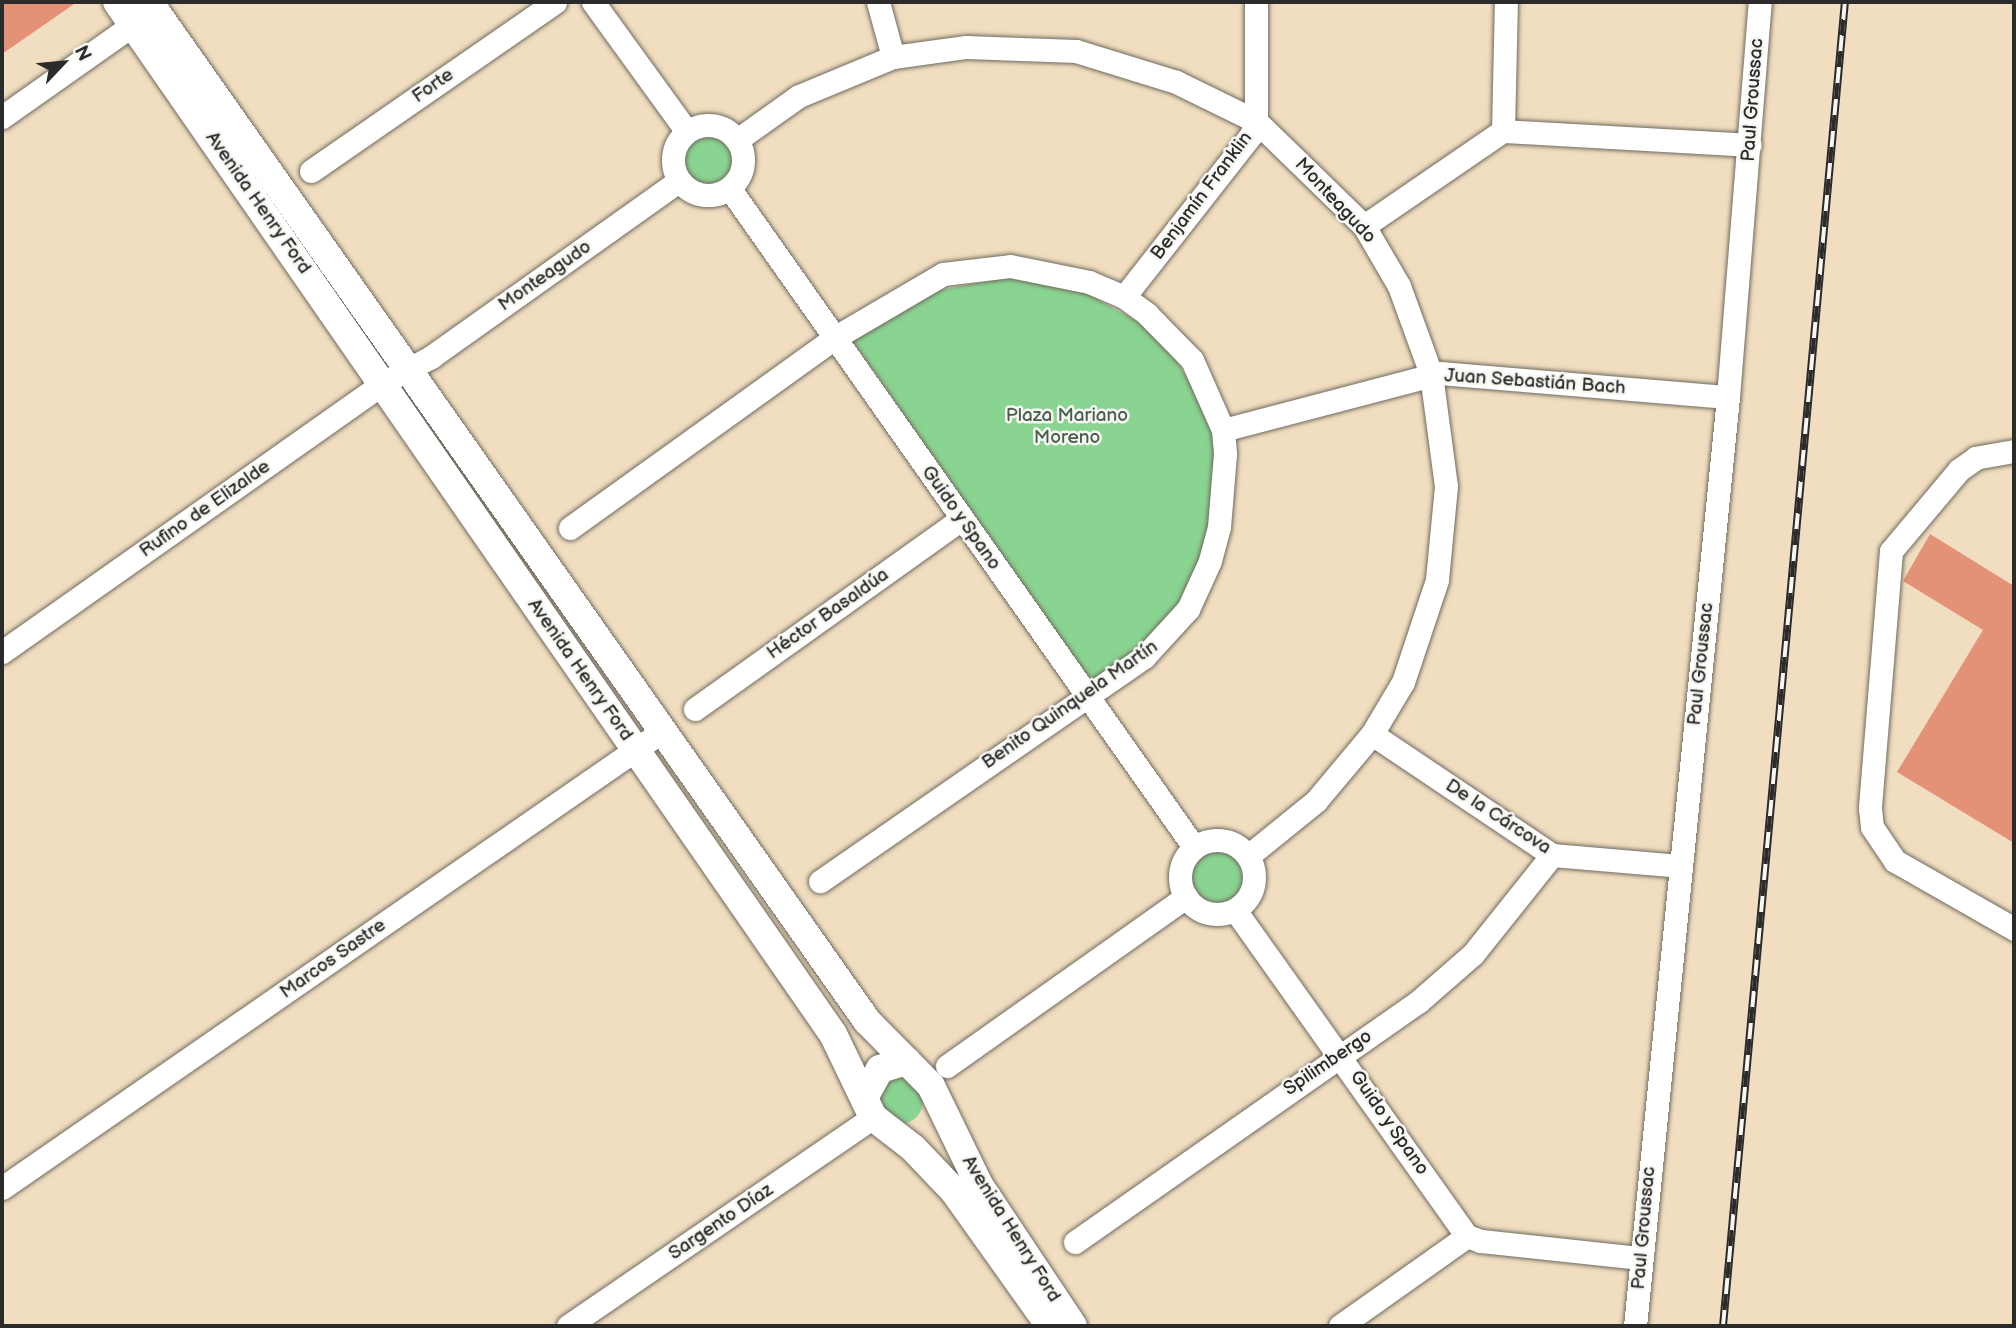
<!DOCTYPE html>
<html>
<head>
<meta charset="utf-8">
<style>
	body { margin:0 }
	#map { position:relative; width:2016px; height:1328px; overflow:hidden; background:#f1dec0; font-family:"Balsamiq Sans",sans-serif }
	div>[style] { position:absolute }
	.green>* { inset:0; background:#8ad491 }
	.round { border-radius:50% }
	.building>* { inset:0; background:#e39278 }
	.roads { filter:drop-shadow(0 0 2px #706a5f) drop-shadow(0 0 2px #706a5f) }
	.minor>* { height:23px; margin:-11.5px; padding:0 11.5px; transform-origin:11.5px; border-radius:11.5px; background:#fff }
	.minor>.ring { margin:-11.5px; padding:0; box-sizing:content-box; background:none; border:23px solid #fff; border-radius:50% }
	.major>* { height:28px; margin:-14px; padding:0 14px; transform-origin:14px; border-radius:14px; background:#fff }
	.rail>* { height:8px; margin-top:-4px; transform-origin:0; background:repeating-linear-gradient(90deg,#f6f6f2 0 16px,#2b2b2b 0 32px); box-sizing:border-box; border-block:2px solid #2b2b2b }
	span { translate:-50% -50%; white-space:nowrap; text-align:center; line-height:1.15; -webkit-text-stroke:5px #f6f6f2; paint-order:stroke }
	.street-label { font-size:19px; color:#2b2b2b }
	.park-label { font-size:19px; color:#485e4a }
	.frame { position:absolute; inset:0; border:4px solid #2b2b2b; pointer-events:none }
	.north { position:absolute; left:28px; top:28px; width:70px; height:70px; -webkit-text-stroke:5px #f6f6f2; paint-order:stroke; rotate:64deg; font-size:19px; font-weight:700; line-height:28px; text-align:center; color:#2b2b2b }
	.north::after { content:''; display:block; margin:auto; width:24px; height:32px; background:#2b2b2b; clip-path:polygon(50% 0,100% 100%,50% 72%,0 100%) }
</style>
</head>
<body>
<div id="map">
	<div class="green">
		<i class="round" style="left:681px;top:135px;width:52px;height:52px"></i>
		<i style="clip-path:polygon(1005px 278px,1042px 279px,1078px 289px,1144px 325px,1167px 346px,1202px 402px,1215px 438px,1208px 550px,1168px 627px,1092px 686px,853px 341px,904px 305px,934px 291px)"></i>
		<i class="round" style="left:1191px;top:851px;width:52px;height:52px"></i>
		<i class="round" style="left:877px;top:1078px;width:46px;height:46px"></i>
	</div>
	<div class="building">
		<i style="clip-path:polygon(2px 2px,77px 2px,2px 54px)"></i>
		<i style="clip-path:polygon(1930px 534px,2014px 586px,2014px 843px,1897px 772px,1983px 630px,1903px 581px)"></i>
	</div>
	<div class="roads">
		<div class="minor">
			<i style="left:593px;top:2px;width:160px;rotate:54.1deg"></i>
			<i style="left:878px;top:2px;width:57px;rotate:74.7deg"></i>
			<i style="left:2px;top:117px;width:175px;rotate:-35.2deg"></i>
			<i class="ring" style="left:673px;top:125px;width:47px;height:47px"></i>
			<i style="left:1503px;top:131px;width:129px;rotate:-88.7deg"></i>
			<i style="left:737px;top:140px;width:76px;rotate:-35.4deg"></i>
			<i style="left:799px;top:96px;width:102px;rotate:-22.5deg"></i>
			<i style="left:893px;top:57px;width:74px;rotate:-7.8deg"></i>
			<i style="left:966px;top:47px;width:110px;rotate:2.1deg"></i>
			<i style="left:1076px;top:51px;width:105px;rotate:17.2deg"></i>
			<i style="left:1176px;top:82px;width:89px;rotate:26deg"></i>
			<i style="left:1256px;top:121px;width:151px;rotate:44.2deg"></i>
			<i style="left:1364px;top:226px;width:69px;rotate:59.7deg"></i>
			<i style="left:1399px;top:286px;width:94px;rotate:70deg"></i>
			<i style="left:1431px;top:374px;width:113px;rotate:82.4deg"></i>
			<i style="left:1446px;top:486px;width:94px;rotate:95.5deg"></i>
			<i style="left:1437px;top:580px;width:108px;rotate:108.4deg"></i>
			<i style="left:1403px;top:682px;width:61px;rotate:120.8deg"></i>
			<i style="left:1372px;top:734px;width:87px;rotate:129.9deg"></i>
			<i style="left:1316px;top:801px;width:87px;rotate:141deg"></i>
			<i style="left:311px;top:171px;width:297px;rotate:-34.7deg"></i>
			<i style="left:730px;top:189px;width:805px;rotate:54.81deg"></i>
			<i style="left:1364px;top:226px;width:168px;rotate:-34.4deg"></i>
			<i style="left:1503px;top:131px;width:247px;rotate:3.2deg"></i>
			<i style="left:1124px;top:297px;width:206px;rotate:-51.9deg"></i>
			<i style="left:1251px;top:135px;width:15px;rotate:-70deg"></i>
			<i style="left:1256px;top:121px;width:119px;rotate:-90deg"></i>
			<i style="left:1223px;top:430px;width:224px;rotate:-14.7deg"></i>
			<i style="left:1440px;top:373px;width:289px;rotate:4.8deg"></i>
			<i style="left:2014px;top:451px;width:39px;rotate:170deg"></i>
			<i style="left:1976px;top:458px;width:21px;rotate:145deg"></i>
			<i style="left:1959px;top:470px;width:106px;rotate:130deg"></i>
			<i style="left:1891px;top:551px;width:258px;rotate:94.7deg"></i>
			<i style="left:1870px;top:808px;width:19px;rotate:84deg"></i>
			<i style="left:1872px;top:827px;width:41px;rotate:55.9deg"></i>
			<i style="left:1895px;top:861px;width:137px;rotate:29.7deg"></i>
			<i style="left:570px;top:528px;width:325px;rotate:-35.7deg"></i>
			<i style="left:834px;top:338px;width:126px;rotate:-30.4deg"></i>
			<i style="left:943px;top:274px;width:67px;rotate:-6.8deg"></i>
			<i style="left:1010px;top:266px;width:81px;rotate:11.4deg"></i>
			<i style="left:1089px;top:282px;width:38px;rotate:23deg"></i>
			<i style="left:1124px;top:297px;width:29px;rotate:36deg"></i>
			<i style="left:1147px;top:314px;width:64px;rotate:45.6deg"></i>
			<i style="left:1192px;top:360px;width:77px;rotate:66.1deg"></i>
			<i style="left:1223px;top:430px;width:24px;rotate:85deg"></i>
			<i style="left:1225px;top:454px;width:73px;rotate:94.7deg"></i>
			<i style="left:1219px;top:527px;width:35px;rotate:105deg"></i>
			<i style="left:1210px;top:561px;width:53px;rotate:114.6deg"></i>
			<i style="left:1188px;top:609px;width:65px;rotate:132.5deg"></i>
			<i style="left:1144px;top:657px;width:394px;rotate:145.3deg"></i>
			<i style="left:2px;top:652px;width:466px;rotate:-35.2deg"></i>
			<i style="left:383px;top:383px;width:55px;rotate:-28.4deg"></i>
			<i style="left:431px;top:357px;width:304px;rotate:-35.4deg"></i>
			<i style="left:695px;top:709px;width:327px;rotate:-35.5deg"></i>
			<i style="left:1372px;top:734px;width:217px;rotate:33.9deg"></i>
			<i style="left:1552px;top:855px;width:128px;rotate:4.9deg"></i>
			<i class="ring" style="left:1180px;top:840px;width:51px;height:51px"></i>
			<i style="left:1235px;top:910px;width:400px;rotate:54.6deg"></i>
			<i style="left:947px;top:1066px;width:293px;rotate:-35.3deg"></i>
			<i style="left:2px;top:1188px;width:805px;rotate:-34.68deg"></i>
			<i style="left:1075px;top:1242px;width:419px;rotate:-35deg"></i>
			<i style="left:1418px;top:1002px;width:73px;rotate:-41.1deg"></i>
			<i style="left:1473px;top:954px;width:127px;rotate:-51.4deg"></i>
			<i style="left:568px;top:1326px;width:370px;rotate:-34.4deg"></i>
			<i style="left:1340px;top:1326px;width:156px;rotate:-35.3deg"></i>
			<i style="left:1467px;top:1236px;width:15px;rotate:20deg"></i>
			<i style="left:1481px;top:1241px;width:161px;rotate:6.1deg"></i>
			<i style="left:1635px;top:1326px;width:934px;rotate:-84.28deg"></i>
			<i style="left:1728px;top:397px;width:396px;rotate:-85.4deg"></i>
		</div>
		<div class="major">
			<i style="left:117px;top:2px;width:1256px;rotate:55.25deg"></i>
			<i style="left:833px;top:1034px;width:92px;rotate:64.3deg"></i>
			<i style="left:873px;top:1117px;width:51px;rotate:37.8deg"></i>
			<i style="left:913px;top:1148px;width:59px;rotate:46.4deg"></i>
			<i style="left:954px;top:1191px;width:166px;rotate:54.6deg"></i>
			<i style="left:149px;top:2px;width:1247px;rotate:54.83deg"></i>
			<i style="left:867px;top:1021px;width:91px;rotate:45.4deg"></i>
			<i style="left:931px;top:1086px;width:110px;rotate:64.1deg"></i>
			<i style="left:979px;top:1185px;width:169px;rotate:56.3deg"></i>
			<i style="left:865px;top:1096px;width:31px;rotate:-61deg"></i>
			<i style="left:880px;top:1069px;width:28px;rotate:-17deg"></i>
		</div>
	</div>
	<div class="rail">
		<i style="left:1723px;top:1326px;width:1330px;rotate:-84.74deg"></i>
	</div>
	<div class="street-label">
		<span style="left:433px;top:86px;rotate:-35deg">Forte</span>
		<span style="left:1753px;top:100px;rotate:-86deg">Paul Groussac</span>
		<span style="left:1202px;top:196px;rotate:-53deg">Benjamín Franklin</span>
		<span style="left:1335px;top:201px;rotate:47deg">Monteagudo</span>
		<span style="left:258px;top:203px;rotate:55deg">Avenida Henry Ford</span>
		<span style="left:545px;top:276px;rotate:-35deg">Monteagudo</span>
		<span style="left:1535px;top:382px;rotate:4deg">Juan Sebastián Bach</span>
		<span style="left:205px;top:509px;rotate:-35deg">Rufino de Elizalde</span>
		<span style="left:961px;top:518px;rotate:55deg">Guido y Spano</span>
		<span style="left:828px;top:614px;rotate:-35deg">Héctor Basaldúa</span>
		<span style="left:1701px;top:664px;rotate:-84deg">Paul Groussac</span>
		<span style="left:580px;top:670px;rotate:55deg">Avenida Henry Ford</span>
		<span style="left:1070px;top:705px;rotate:-35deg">Benito Quinquela Martín</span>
		<span style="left:1498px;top:817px;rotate:33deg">De la Cárcova</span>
		<span style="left:333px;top:959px;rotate:-35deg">Marcos Sastre</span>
		<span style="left:1328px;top:1063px;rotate:-34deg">Spilimbergo</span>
		<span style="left:1389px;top:1123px;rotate:55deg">Guido y Spano</span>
		<span style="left:721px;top:1222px;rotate:-34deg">Sargento Díaz</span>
		<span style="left:1644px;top:1228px;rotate:-85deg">Paul Groussac</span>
		<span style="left:1011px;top:1229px;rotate:58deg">Avenida Henry Ford</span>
	</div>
	<div class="park-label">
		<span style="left:1067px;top:427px">Plaza Mariano<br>Moreno</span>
	</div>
	<div class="frame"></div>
	<div class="north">N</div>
</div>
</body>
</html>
